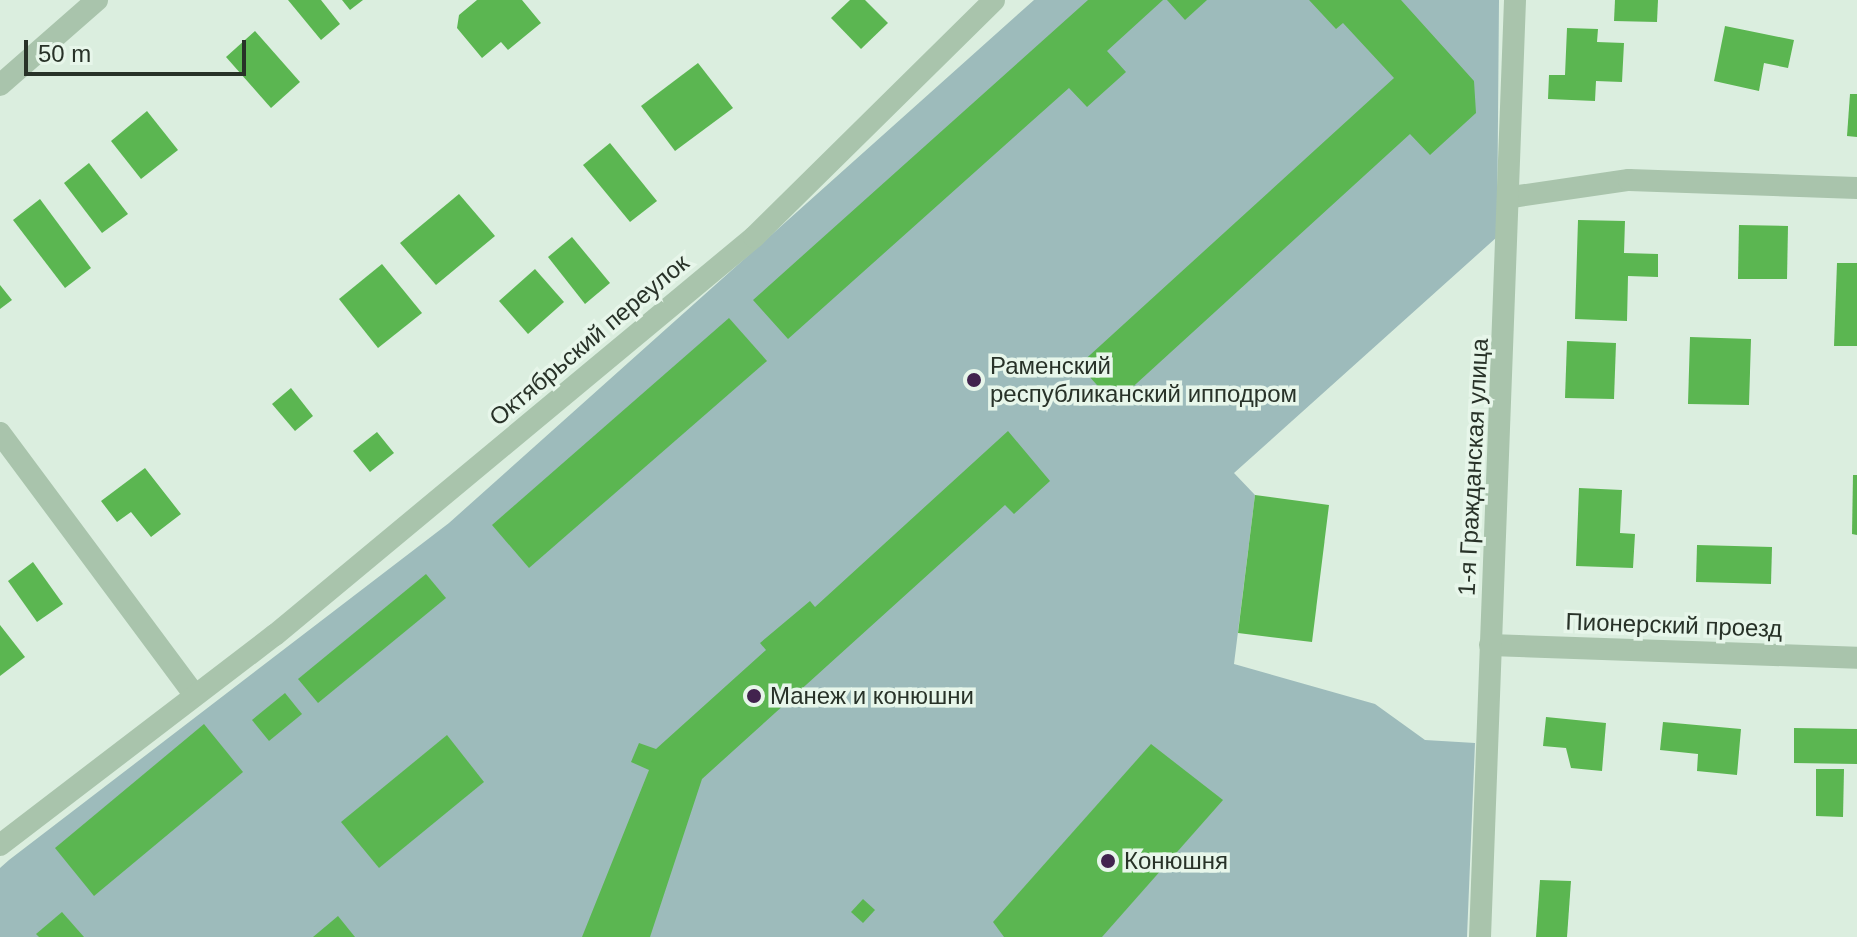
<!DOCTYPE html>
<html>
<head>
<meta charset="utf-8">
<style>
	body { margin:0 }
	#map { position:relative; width:1857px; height:937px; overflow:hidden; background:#dbeedf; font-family:Helvetica,sans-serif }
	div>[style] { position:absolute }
	.green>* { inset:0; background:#9dbbbb }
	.building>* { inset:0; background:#5bb651 }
	.minor>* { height:22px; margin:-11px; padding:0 11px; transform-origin:11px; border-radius:11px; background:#a9c4ac }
	.dots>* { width:22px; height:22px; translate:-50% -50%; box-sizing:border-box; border:4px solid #e7f6ea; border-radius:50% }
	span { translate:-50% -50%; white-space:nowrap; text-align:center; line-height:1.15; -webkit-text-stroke:7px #e7f6ea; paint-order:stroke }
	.street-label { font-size:24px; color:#283228 }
	.poi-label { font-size:24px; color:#283228 }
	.left { translate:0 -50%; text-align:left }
	.scale { position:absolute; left:24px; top:40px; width:222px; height:36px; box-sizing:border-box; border:4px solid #283228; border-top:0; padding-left:10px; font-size:24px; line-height:28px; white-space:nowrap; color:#283228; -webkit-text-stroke:6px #e7f6ea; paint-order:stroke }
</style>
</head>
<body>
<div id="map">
	<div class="green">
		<i style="clip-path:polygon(1034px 0,1499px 0,1497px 237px,1234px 473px,1255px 495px,1234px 664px,1375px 704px,1425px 740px,1475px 743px,1467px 937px,0 937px,0 868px,9px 860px,449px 523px)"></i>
	</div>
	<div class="building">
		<i style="clip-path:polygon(288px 0,321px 0,340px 24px,321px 40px)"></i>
		<i style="clip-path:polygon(342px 0,363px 0,350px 10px)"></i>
		<i style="clip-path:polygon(477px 0,522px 0,541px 23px,508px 50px,501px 42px,482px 58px,457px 28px,459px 15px)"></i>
		<i style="clip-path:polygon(850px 0,865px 0,888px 23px,861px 49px,831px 18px)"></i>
		<i style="clip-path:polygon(1088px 0,1163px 0,1107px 51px,1126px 72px,1087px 107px,1069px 88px,788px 339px,753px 300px)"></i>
		<i style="clip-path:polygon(1167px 0,1207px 0,1185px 20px)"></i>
		<i style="clip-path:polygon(1309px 0,1401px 0,1474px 81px,1476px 113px,1430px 155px,1410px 134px,1114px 404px,1079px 365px,1394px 78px,1343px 23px,1336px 29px)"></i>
		<i style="clip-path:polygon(1615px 0,1658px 0,1657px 22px,1614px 21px)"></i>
		<i style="clip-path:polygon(1725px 26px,1794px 40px,1788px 68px,1764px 63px,1759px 91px,1714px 81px)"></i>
		<i style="clip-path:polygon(1567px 28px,1598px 29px,1597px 42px,1624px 43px,1622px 82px,1596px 81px,1595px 101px,1548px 99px,1549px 75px,1565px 75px)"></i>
		<i style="clip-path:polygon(255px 31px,300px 82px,271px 108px,226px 57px)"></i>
		<i style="clip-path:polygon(698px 63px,733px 108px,675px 151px,641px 106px)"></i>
		<i style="clip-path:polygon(1850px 94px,1857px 94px,1857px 137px,1847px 136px)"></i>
		<i style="clip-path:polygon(147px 111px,178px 150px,141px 179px,111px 141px)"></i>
		<i style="clip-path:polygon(610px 143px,657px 201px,630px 222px,583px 165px)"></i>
		<i style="clip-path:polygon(89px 163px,128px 214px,102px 233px,64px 183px)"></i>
		<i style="clip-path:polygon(459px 194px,495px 236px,436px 285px,400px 243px)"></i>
		<i style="clip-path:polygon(40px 199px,91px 268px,65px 288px,13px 220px)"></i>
		<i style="clip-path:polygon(1578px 220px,1625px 221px,1624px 253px,1658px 254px,1658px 277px,1628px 276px,1627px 321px,1575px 319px)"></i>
		<i style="clip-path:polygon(1739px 225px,1788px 226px,1787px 279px,1738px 279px)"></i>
		<i style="clip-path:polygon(572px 237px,610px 283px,585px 304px,548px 257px)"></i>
		<i style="clip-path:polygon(1837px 263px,1857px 263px,1857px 346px,1834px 346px)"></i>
		<i style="clip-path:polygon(382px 264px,422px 313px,378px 348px,339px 299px)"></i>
		<i style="clip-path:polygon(535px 269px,564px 302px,528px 334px,499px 301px)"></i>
		<i style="clip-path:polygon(0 285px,12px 300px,0 309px)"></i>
		<i style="clip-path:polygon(729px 318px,767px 361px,529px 568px,492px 525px)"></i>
		<i style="clip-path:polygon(1690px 337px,1751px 339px,1749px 405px,1688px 404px)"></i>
		<i style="clip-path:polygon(1567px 341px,1616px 343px,1614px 399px,1565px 398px)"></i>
		<i style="clip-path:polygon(291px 388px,313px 416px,295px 431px,272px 404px)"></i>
		<i style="clip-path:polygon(1008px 431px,1050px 481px,1014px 514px,1005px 505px,702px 779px,650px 937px,582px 937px,649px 770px,631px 762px,639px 743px,656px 749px,766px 650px,760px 643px,810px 601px,815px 607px)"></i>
		<i style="clip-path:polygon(377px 432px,394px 453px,370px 472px,353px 451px)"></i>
		<i style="clip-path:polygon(145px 468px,181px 514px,151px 537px,131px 512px,117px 522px,101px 501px)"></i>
		<i style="clip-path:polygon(1853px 475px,1857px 475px,1857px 535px,1852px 534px)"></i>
		<i style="clip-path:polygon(1579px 488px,1622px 490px,1620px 533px,1635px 534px,1633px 568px,1576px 566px)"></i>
		<i style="clip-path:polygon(1255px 495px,1329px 505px,1312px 642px,1238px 633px)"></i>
		<i style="clip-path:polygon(1697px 545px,1772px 547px,1771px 584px,1696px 582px)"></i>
		<i style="clip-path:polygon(33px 562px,63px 604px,37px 622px,8px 581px)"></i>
		<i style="clip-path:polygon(426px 574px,446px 598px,318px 703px,298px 679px)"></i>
		<i style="clip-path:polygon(0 625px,25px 657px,0 676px)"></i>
		<i style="clip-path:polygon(285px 693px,302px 714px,269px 741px,252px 720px)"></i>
		<i style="clip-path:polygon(1546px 717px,1606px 723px,1602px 771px,1571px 768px,1566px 748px,1543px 746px)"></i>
		<i style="clip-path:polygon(1663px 722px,1741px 729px,1737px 775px,1697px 771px,1698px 754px,1660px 750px)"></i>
		<i style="clip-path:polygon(204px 724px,243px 772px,94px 896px,55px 848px)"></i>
		<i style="clip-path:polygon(1794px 728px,1857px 729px,1857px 764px,1794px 763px)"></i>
		<i style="clip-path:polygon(447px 735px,484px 782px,379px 868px,341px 822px)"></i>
		<i style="clip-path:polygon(1151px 744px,1223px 800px,1102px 937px,1004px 937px,993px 922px)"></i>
		<i style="clip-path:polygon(1816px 769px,1844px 769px,1843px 817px,1816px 816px)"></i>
		<i style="clip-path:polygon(1540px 880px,1571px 881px,1567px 937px,1536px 937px)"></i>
		<i style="clip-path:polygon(863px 899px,875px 910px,863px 923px,851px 912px)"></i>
		<i style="clip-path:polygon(62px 912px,84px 937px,39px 937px,36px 934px)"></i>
		<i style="clip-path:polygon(338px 916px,355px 937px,313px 937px)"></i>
	</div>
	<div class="minor">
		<i style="left:0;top:85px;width:129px;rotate:-41.2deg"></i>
		<i style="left:1512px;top:197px;width:118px;rotate:-8.3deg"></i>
		<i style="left:1629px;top:180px;width:228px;rotate:2deg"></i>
		<i style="left:0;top:433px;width:325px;rotate:53.4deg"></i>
		<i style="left:1490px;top:645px;width:367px;rotate:2deg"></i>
		<i style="left:0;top:845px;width:346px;rotate:-37.4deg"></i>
		<i style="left:275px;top:635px;width:623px;rotate:-39.72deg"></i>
		<i style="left:754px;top:237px;width:337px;rotate:-44.6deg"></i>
		<i style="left:1480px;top:937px;width:938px;rotate:-87.86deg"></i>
	</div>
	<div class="dots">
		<i style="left:974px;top:380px;background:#42234e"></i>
		<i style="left:754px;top:696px;background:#42234e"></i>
		<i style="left:1108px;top:861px;background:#42234e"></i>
	</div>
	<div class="street-label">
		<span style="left:589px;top:340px;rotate:-40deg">Октябрьский переулок</span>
		<span style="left:1473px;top:467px;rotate:-87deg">1-я Гражданская улица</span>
		<span style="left:1674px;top:625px;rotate:2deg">Пионерский проезд</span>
	</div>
	<div class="poi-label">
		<span class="left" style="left:990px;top:380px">Раменский<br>республиканский ипподром</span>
		<span class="left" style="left:770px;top:696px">Манеж и конюшни</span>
		<span class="left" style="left:1124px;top:861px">Конюшня</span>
	</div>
	<div class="scale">50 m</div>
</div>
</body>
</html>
